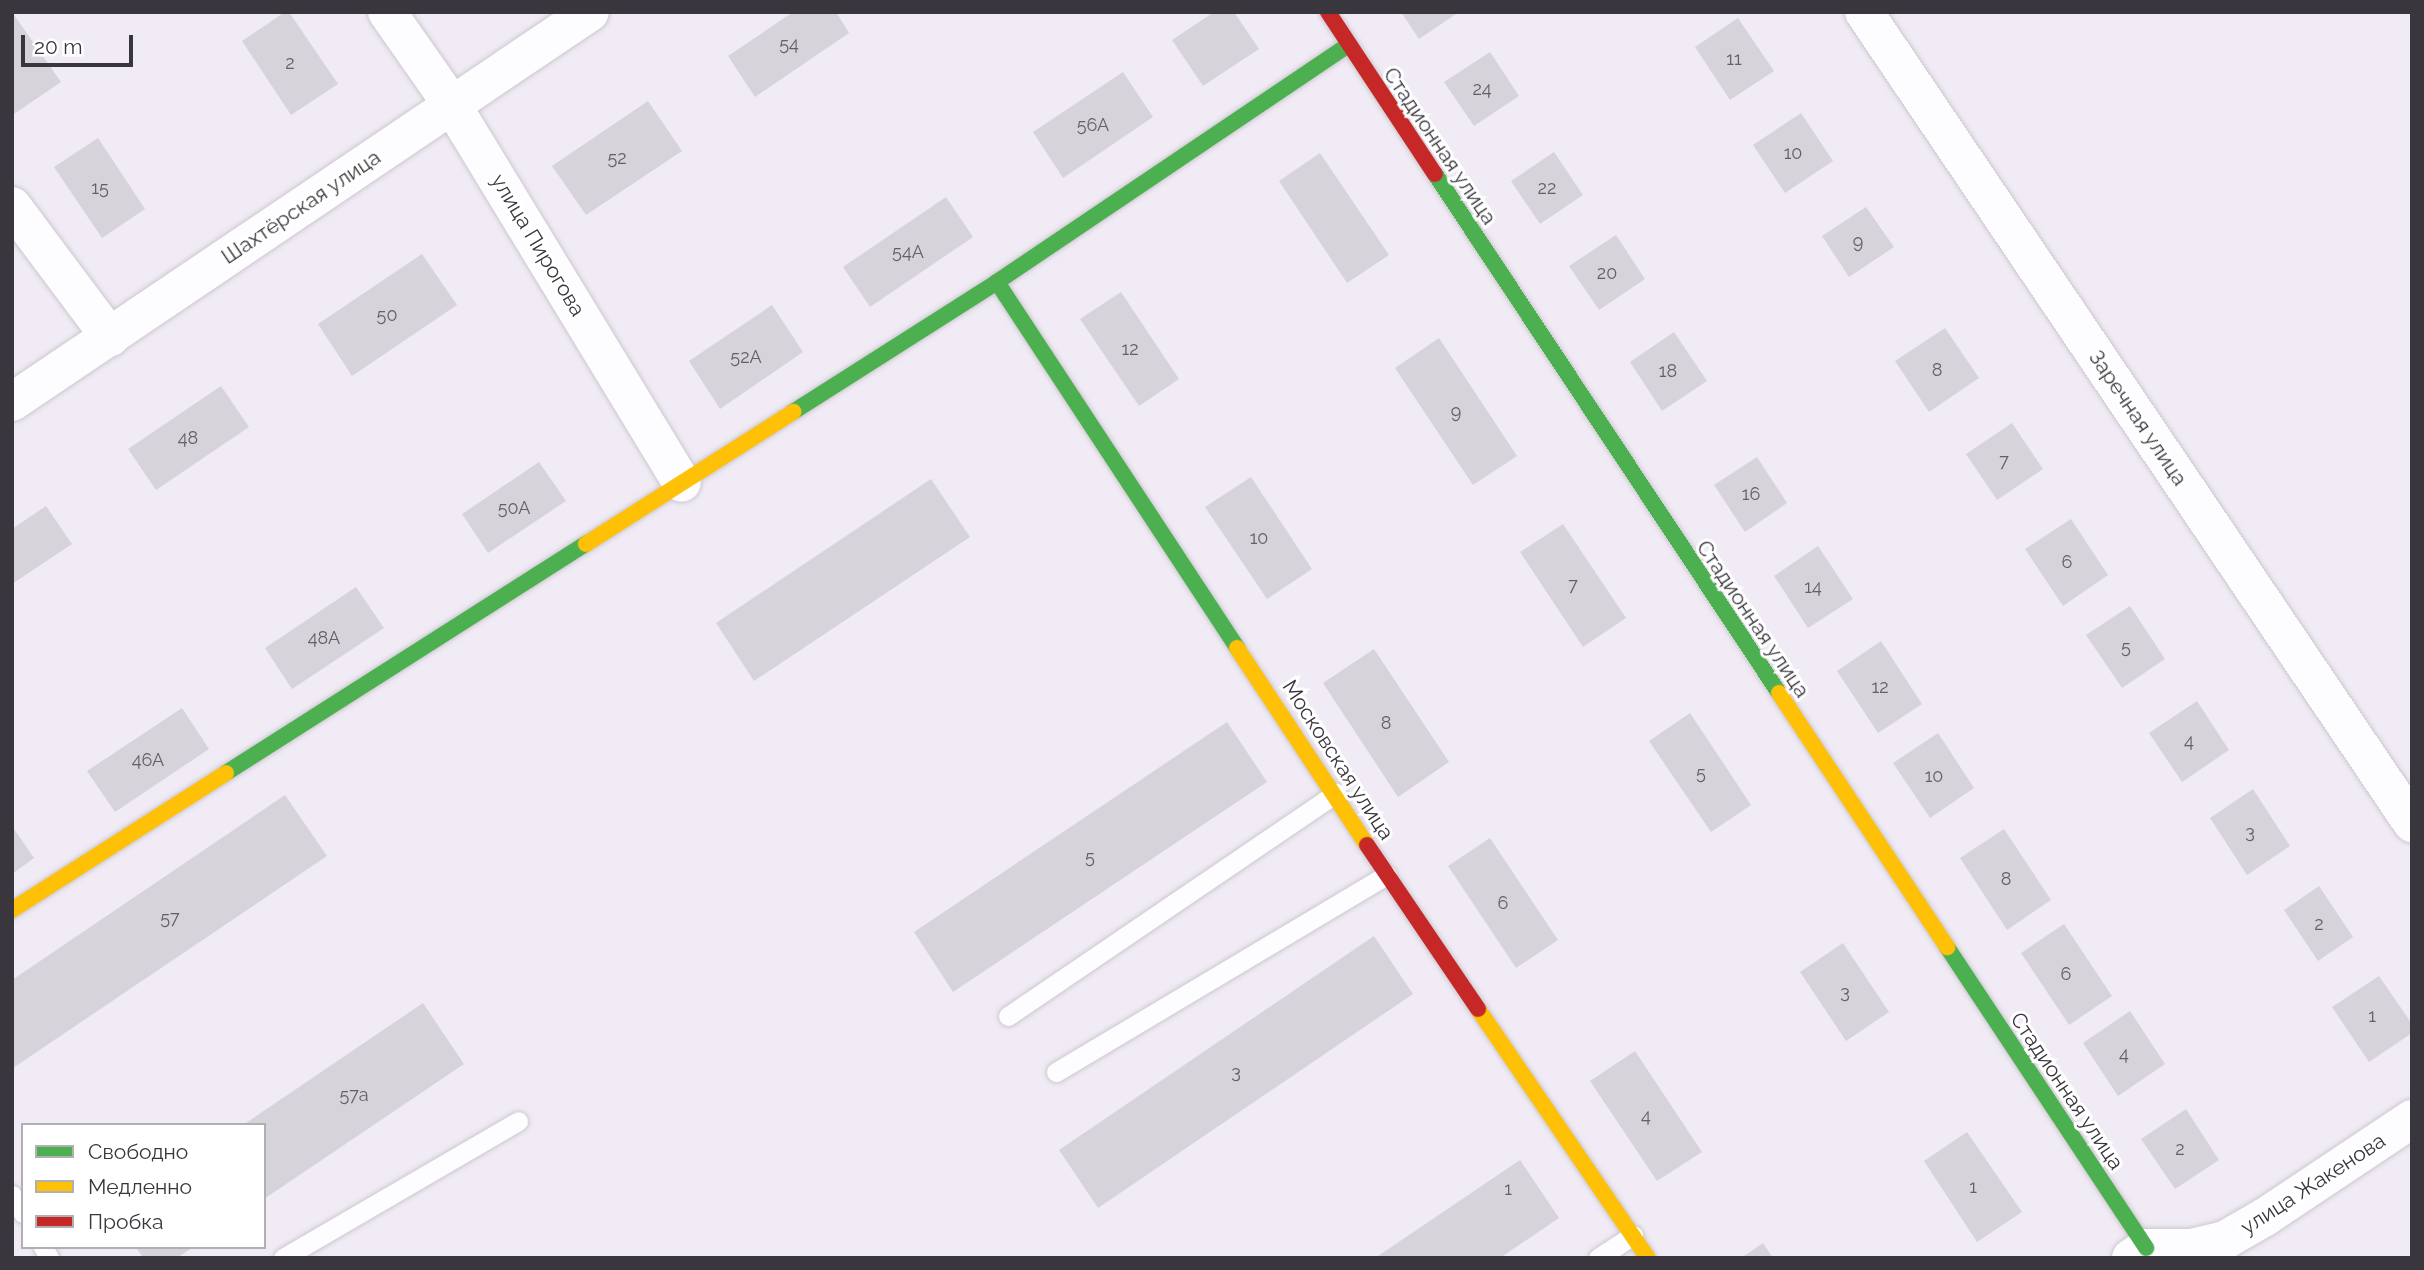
<!DOCTYPE html>
<html>
<head>
<meta charset="utf-8">
<style>
	body { margin:0 }
	#map { position:relative; width:2424px; height:1270px; overflow:hidden; background:#f1ebf5; font-family:Raleway,sans-serif }
	div>[style] { position:absolute }
	.building>* { inset:0; background:#d6d3db }
	.roads { filter:drop-shadow(0 0 2px #ccc8cf) drop-shadow(0 0 2px #ccc8cf) }
	.lane>* { height:19px; margin:-9.5px; padding:0 9.5px; transform-origin:9.5px; border-radius:9.5px; background:#fdfcfe }
	.street>* { height:38px; margin:-19px; padding:0 19px; transform-origin:19px; border-radius:19px; background:#fdfcfe }
	.fast>* { height:16px; margin:-8px; padding:0 8px; transform-origin:8px; border-radius:8px; background:#4caf50 }
	.slow>* { height:16px; margin:-8px; padding:0 8px; transform-origin:8px; border-radius:8px; background:#ffc107 }
	.jam>* { height:16px; margin:-8px; padding:0 8px; transform-origin:8px; border-radius:8px; background:#c62828 }
	span { translate:-50% -50%; white-space:nowrap; text-align:center; line-height:1.15; -webkit-text-stroke:6px #fff; paint-order:stroke }
	.number-label { font-size:18px; color:#646067 }
	.number-label span { -webkit-text-stroke-width:0 }
	.street-label { font-size:21px; color:#3a363d }
	.frame { position:absolute; inset:0; border:14px solid #3a363d; pointer-events:none }
	.legend { position:absolute; left:21px; top:1123px; width:245px; height:126px; box-sizing:border-box; background:#fff; border:2px solid #b0afb1; margin:0; padding:9px 12px; list-style:none; font-size:21px; color:#3a363d }
	.legend li { display:flex; align-items:center; gap:14px; height:35px }
	.legend b { width:35px; border:2px solid #b0afb1 }
	.scale { position:absolute; left:21px; top:35px; width:112px; height:32px; box-sizing:border-box; border:4px solid #3a363d; border-top:0; padding-left:9px; font-size:21px; line-height:24px; white-space:nowrap; color:#3a363d; -webkit-text-stroke:5px #fff; paint-order:stroke }
</style>
</head>
<body>
<div id="map">
	<div class="building">
		<i style="clip-path:polygon(12px 12px,61px 82px,14px 114px,12px 111px)"></i>
		<i style="clip-path:polygon(285px 12px,289px 12px,338px 84px,291px 115px,242px 41px)"></i>
		<i style="clip-path:polygon(793px 12px,836px 12px,849px 33px,755px 97px,728px 56px)"></i>
		<i style="clip-path:polygon(1214px 12px,1234px 12px,1259px 49px,1203px 86px,1172px 40px)"></i>
		<i style="clip-path:polygon(1401px 12px,1459px 12px,1419px 39px)"></i>
		<i style="clip-path:polygon(1738px 18px,1774px 71px,1730px 100px,1695px 47px)"></i>
		<i style="clip-path:polygon(1490px 52px,1519px 96px,1474px 126px,1444px 82px)"></i>
		<i style="clip-path:polygon(1123px 72px,1153px 117px,1063px 178px,1033px 132px)"></i>
		<i style="clip-path:polygon(648px 101px,682px 151px,586px 215px,552px 166px)"></i>
		<i style="clip-path:polygon(1801px 113px,1833px 161px,1785px 193px,1753px 145px)"></i>
		<i style="clip-path:polygon(98px 138px,145px 209px,102px 238px,54px 167px)"></i>
		<i style="clip-path:polygon(1554px 152px,1583px 195px,1540px 224px,1511px 181px)"></i>
		<i style="clip-path:polygon(1320px 153px,1389px 255px,1347px 283px,1279px 181px)"></i>
		<i style="clip-path:polygon(946px 197px,973px 237px,870px 307px,843px 267px)"></i>
		<i style="clip-path:polygon(1866px 207px,1894px 247px,1849px 277px,1822px 236px)"></i>
		<i style="clip-path:polygon(1616px 235px,1645px 279px,1599px 310px,1569px 266px)"></i>
		<i style="clip-path:polygon(422px 254px,457px 305px,352px 376px,318px 324px)"></i>
		<i style="clip-path:polygon(1121px 292px,1179px 379px,1139px 406px,1080px 319px)"></i>
		<i style="clip-path:polygon(772px 305px,803px 352px,720px 409px,689px 361px)"></i>
		<i style="clip-path:polygon(1945px 328px,1979px 378px,1929px 412px,1895px 361px)"></i>
		<i style="clip-path:polygon(1674px 332px,1707px 381px,1662px 411px,1630px 362px)"></i>
		<i style="clip-path:polygon(1439px 338px,1517px 456px,1473px 485px,1395px 368px)"></i>
		<i style="clip-path:polygon(221px 386px,249px 427px,156px 490px,128px 449px)"></i>
		<i style="clip-path:polygon(2012px 423px,2043px 469px,1997px 500px,1966px 454px)"></i>
		<i style="clip-path:polygon(1757px 457px,1787px 503px,1745px 532px,1714px 485px)"></i>
		<i style="clip-path:polygon(539px 462px,566px 501px,488px 553px,462px 514px)"></i>
		<i style="clip-path:polygon(1251px 477px,1312px 569px,1267px 599px,1205px 507px)"></i>
		<i style="clip-path:polygon(931px 479px,970px 537px,754px 681px,716px 623px)"></i>
		<i style="clip-path:polygon(46px 506px,72px 544px,12px 584px,12px 529px)"></i>
		<i style="clip-path:polygon(2071px 519px,2108px 575px,2063px 606px,2025px 549px)"></i>
		<i style="clip-path:polygon(1563px 524px,1626px 618px,1583px 647px,1520px 552px)"></i>
		<i style="clip-path:polygon(1818px 546px,1853px 599px,1808px 628px,1774px 576px)"></i>
		<i style="clip-path:polygon(356px 587px,384px 628px,292px 689px,265px 648px)"></i>
		<i style="clip-path:polygon(2130px 606px,2165px 659px,2122px 688px,2086px 635px)"></i>
		<i style="clip-path:polygon(1881px 641px,1922px 704px,1878px 733px,1837px 671px)"></i>
		<i style="clip-path:polygon(1374px 649px,1449px 762px,1398px 797px,1323px 683px)"></i>
		<i style="clip-path:polygon(2197px 701px,2229px 750px,2182px 782px,2149px 733px)"></i>
		<i style="clip-path:polygon(182px 708px,209px 749px,115px 812px,87px 771px)"></i>
		<i style="clip-path:polygon(1690px 713px,1751px 805px,1711px 832px,1649px 741px)"></i>
		<i style="clip-path:polygon(1227px 722px,1267px 782px,953px 992px,914px 932px)"></i>
		<i style="clip-path:polygon(1938px 733px,1974px 788px,1930px 818px,1893px 763px)"></i>
		<i style="clip-path:polygon(2253px 789px,2290px 846px,2247px 875px,2210px 818px)"></i>
		<i style="clip-path:polygon(285px 795px,327px 856px,13px 1068px,12px 980px)"></i>
		<i style="clip-path:polygon(12px 826px,34px 858px,12px 874px)"></i>
		<i style="clip-path:polygon(2004px 829px,2051px 900px,2007px 930px,1960px 858px)"></i>
		<i style="clip-path:polygon(1490px 838px,1558px 940px,1516px 968px,1448px 866px)"></i>
		<i style="clip-path:polygon(2319px 886px,2353px 937px,2318px 961px,2284px 910px)"></i>
		<i style="clip-path:polygon(2064px 924px,2112px 996px,2069px 1025px,2021px 953px)"></i>
		<i style="clip-path:polygon(1374px 936px,1413px 994px,1098px 1208px,1059px 1150px)"></i>
		<i style="clip-path:polygon(1843px 943px,1889px 1012px,1846px 1041px,1800px 972px)"></i>
		<i style="clip-path:polygon(2379px 976px,2412px 1024px,2412px 1033px,2369px 1062px,2332px 1007px)"></i>
		<i style="clip-path:polygon(423px 1003px,464px 1064px,264px 1199px,264px 1125px,243px 1125px)"></i>
		<i style="clip-path:polygon(2130px 1011px,2165px 1064px,2118px 1096px,2083px 1043px)"></i>
		<i style="clip-path:polygon(1635px 1051px,1702px 1152px,1657px 1181px,1590px 1081px)"></i>
		<i style="clip-path:polygon(2186px 1109px,2219px 1160px,2175px 1189px,2141px 1139px)"></i>
		<i style="clip-path:polygon(1967px 1132px,2022px 1212px,1977px 1242px,1924px 1161px)"></i>
		<i style="clip-path:polygon(1520px 1160px,1559px 1218px,1500px 1258px,1375px 1258px)"></i>
		<i style="clip-path:polygon(1763px 1243px,1773px 1258px,1741px 1258px)"></i>
		<i style="clip-path:polygon(136px 1247px,193px 1247px,177px 1258px,143px 1258px)"></i>
	</div>
	<div class="roads">
		<div class="lane">
			<i style="left:1008px;top:1016px;width:397px;rotate:-34.2deg"></i>
			<i style="left:1056px;top:1072px;width:385px;rotate:-30.8deg"></i>
			<i style="left:12px;top:1195px;width:21px;rotate:59deg"></i>
			<i style="left:43px;top:1247px;width:13px;rotate:61deg"></i>
			<i style="left:283px;top:1258px;width:272px;rotate:-30.2deg"></i>
			<i style="left:1598px;top:1258px;width:42px;rotate:-33.3deg"></i>
		</div>
		<div class="street">
			<i style="left:387px;top:12px;width:113px;rotate:55deg"></i>
			<i style="left:452px;top:105px;width:442px;rotate:58.7deg"></i>
			<i style="left:1864px;top:12px;width:979px;rotate:55.95deg"></i>
			<i style="left:12px;top:206px;width:164px;rotate:53.2deg"></i>
			<i style="left:12px;top:402px;width:697px;rotate:-34.01deg"></i>
			<i style="left:2131px;top:1258px;width:18px;rotate:-34deg"></i>
			<i style="left:2146px;top:1248px;width:45px"></i>
			<i style="left:2191px;top:1248px;width:35px;rotate:-13deg"></i>
			<i style="left:2225px;top:1240px;width:46px;rotate:-29.9deg"></i>
			<i style="left:2265px;top:1217px;width:177px;rotate:-33.7deg"></i>
		</div>
		<div class="fast">
			<i style="left:1435px;top:174px;width:623px;rotate:56.46deg"></i>
			<i style="left:997px;top:282px;width:438px;rotate:56.7deg"></i>
			<i style="left:793px;top:412px;width:242px;rotate:-32.5deg"></i>
			<i style="left:997px;top:282px;width:424px;rotate:-34deg"></i>
			<i style="left:226px;top:773px;width:427px;rotate:-32.5deg"></i>
			<i style="left:1947px;top:947px;width:361px;rotate:56.5deg"></i>
		</div>
		<div class="slow">
			<i style="left:586px;top:544px;width:246px;rotate:-32.5deg"></i>
			<i style="left:1237px;top:648px;width:236px;rotate:56.6deg"></i>
			<i style="left:1779px;top:693px;width:305px;rotate:56.5deg"></i>
			<i style="left:12px;top:910px;width:254px;rotate:-32.6deg"></i>
			<i style="left:1478px;top:1009px;width:301px;rotate:55.7deg"></i>
		</div>
		<div class="jam">
			<i style="left:1328px;top:12px;width:194px;rotate:56.6deg"></i>
			<i style="left:1367px;top:845px;width:198px;rotate:55.9deg"></i>
		</div>
	</div>
	<div class="number-label">
		<span style="left:789px;top:44px">54</span>
		<span style="left:1734px;top:59px">11</span>
		<span style="left:290px;top:63px">2</span>
		<span style="left:1482px;top:89px">24</span>
		<span style="left:1093px;top:125px">56А</span>
		<span style="left:1793px;top:153px">10</span>
		<span style="left:617px;top:158px">52</span>
		<span style="left:100px;top:188px">15</span>
		<span style="left:1547px;top:188px">22</span>
		<span style="left:1858px;top:242px">9</span>
		<span style="left:908px;top:252px">54А</span>
		<span style="left:1607px;top:273px">20</span>
		<span style="left:387px;top:315px">50</span>
		<span style="left:1130px;top:349px">12</span>
		<span style="left:746px;top:357px">52А</span>
		<span style="left:1937px;top:370px">8</span>
		<span style="left:1668px;top:371px">18</span>
		<span style="left:1456px;top:412px">9</span>
		<span style="left:188px;top:438px">48</span>
		<span style="left:2004px;top:461px">7</span>
		<span style="left:1751px;top:494px">16</span>
		<span style="left:514px;top:508px">50А</span>
		<span style="left:1259px;top:538px">10</span>
		<span style="left:2067px;top:562px">6</span>
		<span style="left:1573px;top:585px">7</span>
		<span style="left:1813px;top:587px">14</span>
		<span style="left:324px;top:638px">48А</span>
		<span style="left:2126px;top:647px">5</span>
		<span style="left:1880px;top:687px">12</span>
		<span style="left:1386px;top:723px">8</span>
		<span style="left:2189px;top:741px">4</span>
		<span style="left:148px;top:760px">46А</span>
		<span style="left:1701px;top:773px">5</span>
		<span style="left:1934px;top:776px">10</span>
		<span style="left:2250px;top:832px">3</span>
		<span style="left:1090px;top:857px">5</span>
		<span style="left:2006px;top:879px">8</span>
		<span style="left:1503px;top:903px">6</span>
		<span style="left:170px;top:918px">57</span>
		<span style="left:2319px;top:924px">2</span>
		<span style="left:2066px;top:974px">6</span>
		<span style="left:1845px;top:992px">3</span>
		<span style="left:2372px;top:1016px">1</span>
		<span style="left:2124px;top:1054px">4</span>
		<span style="left:1236px;top:1072px">3</span>
		<span style="left:354px;top:1095px">57а</span>
		<span style="left:1646px;top:1116px">4</span>
		<span style="left:2180px;top:1149px">2</span>
		<span style="left:1973px;top:1187px">1</span>
		<span style="left:1508px;top:1189px">1</span>
	</div>
	<div class="street-label">
		<span style="left:1440px;top:146px;rotate:56deg">Стадионная улица</span>
		<span style="left:301px;top:207px;rotate:-34deg">Шахтёрская улица</span>
		<span style="left:538px;top:245px;rotate:59deg">улица Пирогова</span>
		<span style="left:2138px;top:418px;rotate:56deg">Заречная улица</span>
		<span style="left:1753px;top:619px;rotate:56deg">Стадионная улица</span>
		<span style="left:1338px;top:760px;rotate:57deg">Московская улица</span>
		<span style="left:2067px;top:1091px;rotate:56deg">Стадионная улица</span>
		<span style="left:2313px;top:1184px;rotate:-33deg">улица Жакенова</span>
	</div>
	<div class="frame"></div>
	<ul class="legend">
	<li><b style="height:9px;background:#4caf50"></b>Свободно</li>
	<li><b style="height:9px;background:#ffc107"></b>Медленно</li>
	<li><b style="height:9px;background:#c62828"></b>Пробка</li>
	</ul>
	<div class="scale">20 m</div>
</div>
</body>
</html>
